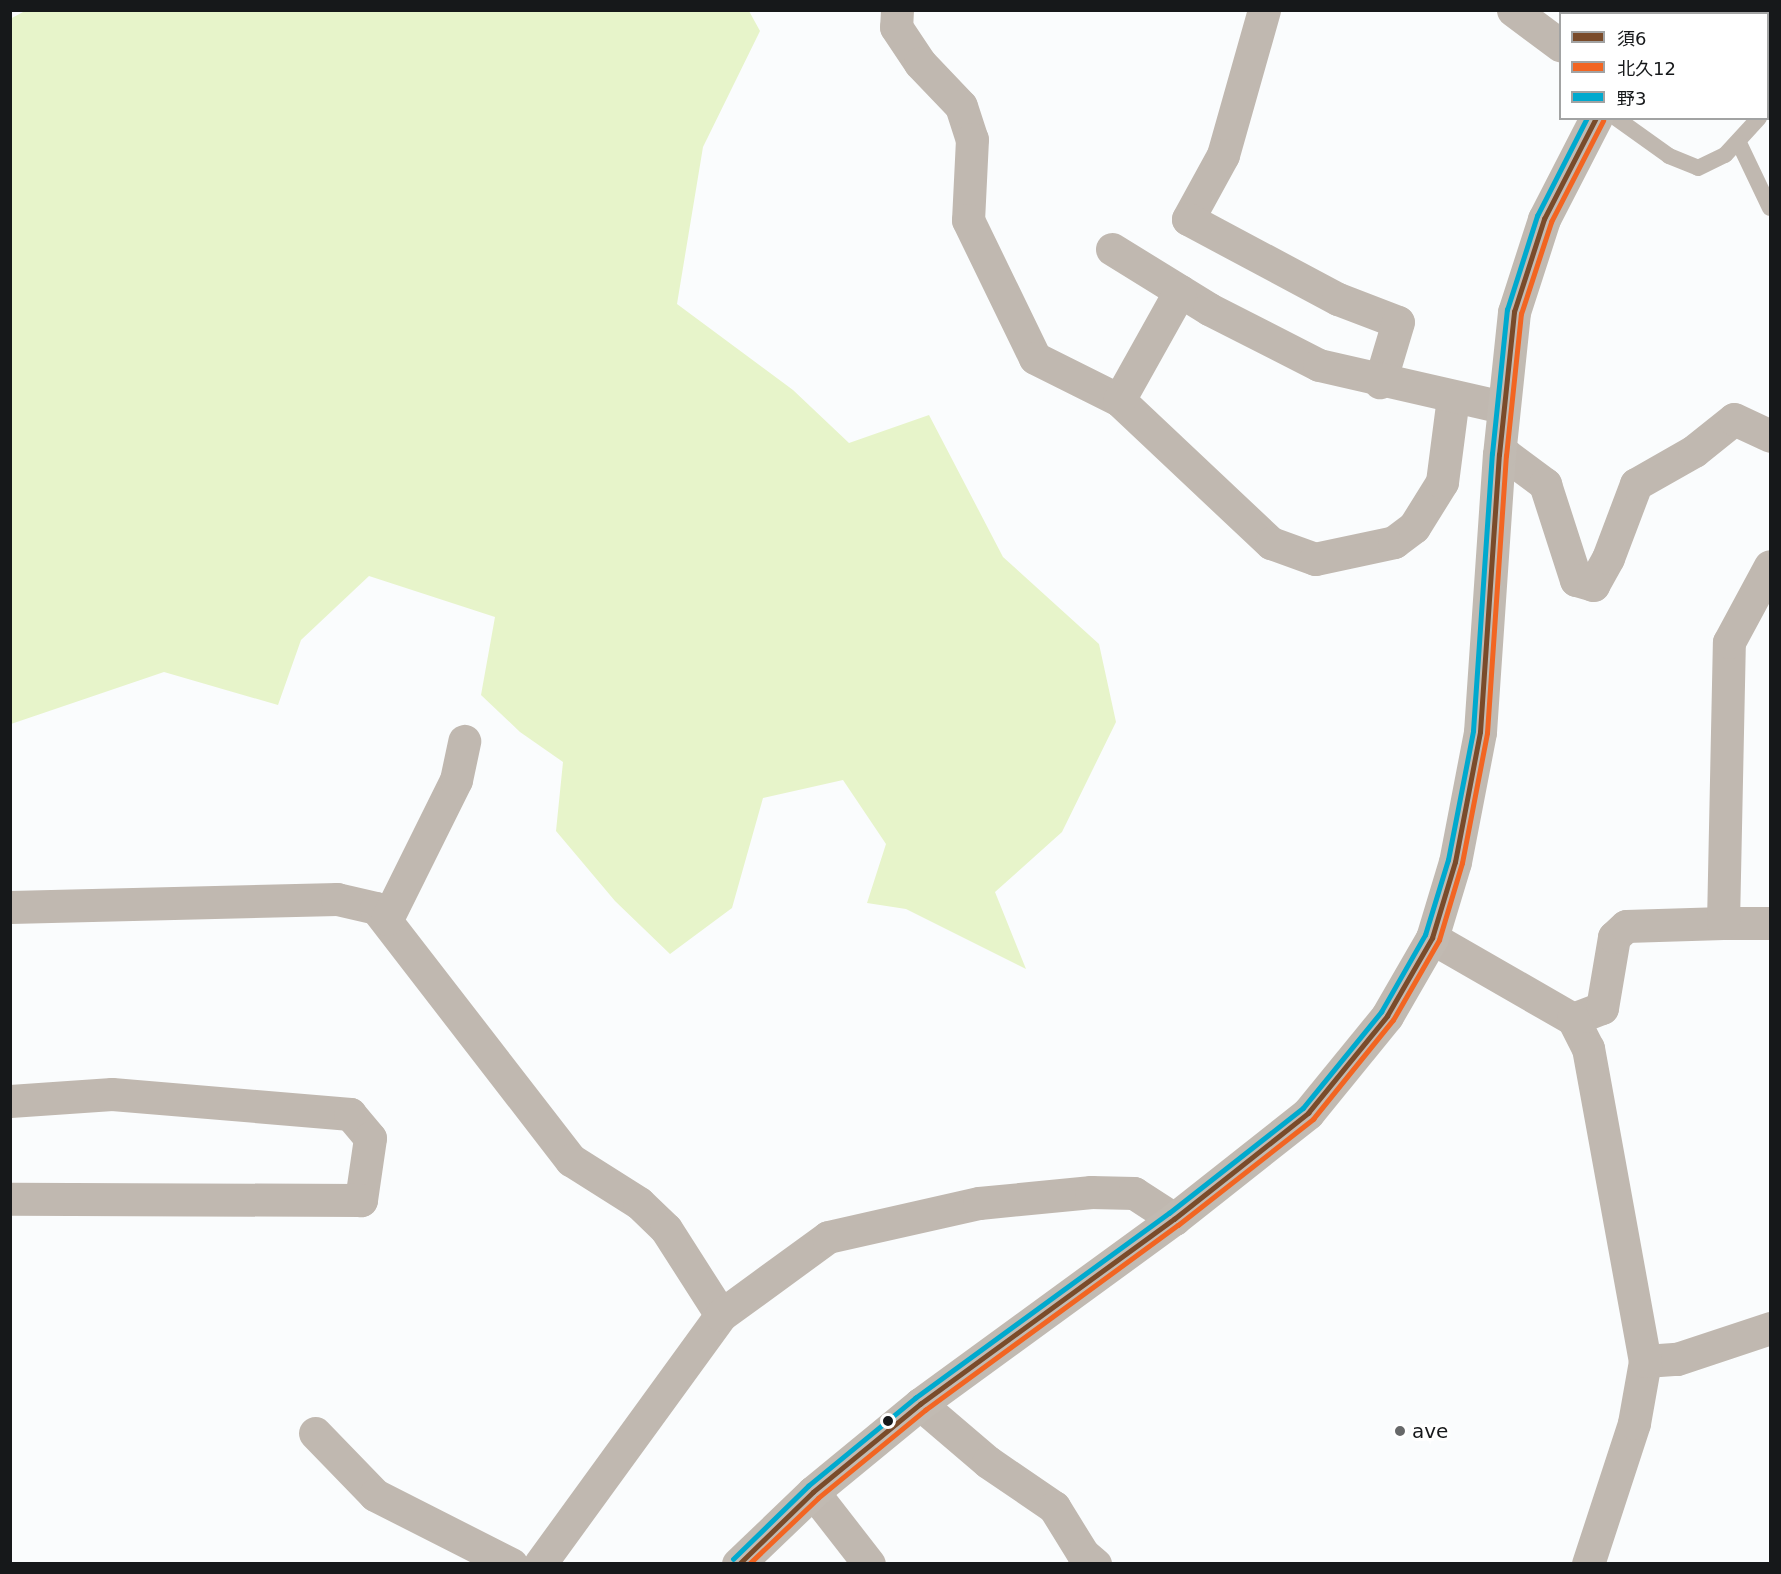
<!DOCTYPE html>
<html>
<head>
<meta charset="utf-8">
<style>
	body { margin:0 }
	#map { position:relative; width:1781px; height:1574px; overflow:hidden; background:#fafcfd; font-family:"DejaVu Sans","Noto Sans JP",sans-serif }
	div>[style] { position:absolute }
	.green>* { inset:0; background:#e7f4ca }
	.service>* { height:16px; margin:-8px; padding:0 8px; transform-origin:8px; border-radius:8px; background:#c0b8b0 }
	.minor>* { height:33px; margin:-16.5px; padding:0 16.5px; transform-origin:16.5px; border-radius:16.5px; background:#c0b8b0 }
	.tertiary>* { height:33px; margin:-16.5px; padding:0 16.5px; transform-origin:16.5px; border-radius:16.5px; background:#c0b8b0 }
	.primary>* { height:33px; margin:-16.5px; padding:0 16.5px; transform-origin:16.5px; border-radius:16.5px; background:#c1bab2 }
	.bus-1>* { height:4.5px; margin:-2.25px; padding:0 2.25px; transform-origin:2.25px; border-radius:2.25px; background:#7a4b2a }
	.bus-2>* { height:4.5px; margin:-2.25px; padding:0 2.25px; transform-origin:2.25px; border-radius:2.25px; background:#f26522 }
	.bus-3>* { height:4.5px; margin:-2.25px; padding:0 2.25px; transform-origin:2.25px; border-radius:2.25px; background:#00a9ce }
	.dots>* { width:16px; height:16px; translate:-50% -50%; box-sizing:border-box; border:3px solid #fff; border-radius:50% }
	span { translate:-50% -50%; white-space:nowrap; text-align:center; line-height:1.15; -webkit-text-stroke:6px #fff; paint-order:stroke }
	.poi-label { font-size:20px; color:#16181a }
	.left { translate:0 -50%; text-align:left }
	.frame { position:absolute; inset:0; border:12px solid #16181a; pointer-events:none }
	.legend { position:absolute; left:1559px; top:12px; width:210px; height:108px; box-sizing:border-box; background:#fff; border:2px solid #a2a3a3; margin:0; padding:8px 10px; list-style:none; font-size:18px; color:#16181a }
	.legend li { display:flex; align-items:center; gap:12px; height:30px }
	.legend b { width:30px; border:2px solid #a2a3a3 }
</style>
</head>
<body>
<div id="map">
	<div class="green">
		<i style="clip-path:polygon(25px 11px,749px 11px,760px 31px,703px 147px,677px 304px,793px 390px,849px 443px,929px 415px,1003px 557px,1099px 644px,1116px 722px,1062px 832px,995px 892px,1026px 969px,906px 909px,867px 903px,886px 844px,843px 780px,763px 798px,732px 908px,670px 954px,615px 901px,556px 831px,563px 762px,520px 732px,481px 695px,495px 617px,369px 576px,301px 640px,278px 705px,164px 672px,11px 724px,10px 19px)"></i>
	</div>
	<div class="service">
		<i style="left:1768px;top:105px;width:3px;rotate:-45deg"></i>
		<i style="left:1616px;top:118px;width:65px;rotate:35.6deg"></i>
		<i style="left:1669px;top:156px;width:31px;rotate:22deg"></i>
		<i style="left:1698px;top:168px;width:30px;rotate:-26deg"></i>
		<i style="left:1725px;top:155px;width:50px;rotate:-47.4deg"></i>
		<i style="left:1739px;top:143px;width:72px;rotate:64.5deg"></i>
	</div>
	<div class="minor">
		<i style="left:897px;top:10px;width:17px;rotate:93deg"></i>
		<i style="left:896px;top:27px;width:43px;rotate:56.3deg"></i>
		<i style="left:920px;top:63px;width:59px;rotate:46.4deg"></i>
		<i style="left:961px;top:106px;width:35px;rotate:72deg"></i>
		<i style="left:972px;top:139px;width:81px;rotate:92.8deg"></i>
		<i style="left:968px;top:220px;width:153px;rotate:64.1deg"></i>
		<i style="left:1035px;top:358px;width:94px;rotate:26.6deg"></i>
		<i style="left:1119px;top:400px;width:209px;rotate:43.3deg"></i>
		<i style="left:1271px;top:543px;width:47px;rotate:20deg"></i>
		<i style="left:1315px;top:559px;width:81px;rotate:-12.1deg"></i>
		<i style="left:1394px;top:542px;width:25px;rotate:-37deg"></i>
		<i style="left:1414px;top:527px;width:53px;rotate:-58.1deg"></i>
		<i style="left:1442px;top:482px;width:86px;rotate:-82.6deg"></i>
		<i style="left:1264px;top:10px;width:151px;rotate:105.8deg"></i>
		<i style="left:1223px;top:155px;width:73px;rotate:118.7deg"></i>
		<i style="left:1188px;top:219px;width:170px;rotate:28.1deg"></i>
		<i style="left:1338px;top:299px;width:64px;rotate:21deg"></i>
		<i style="left:1398px;top:322px;width:63px;rotate:106.7deg"></i>
		<i style="left:1513px;top:10px;width:59px;rotate:36.7deg"></i>
		<i style="left:1112px;top:249px;width:114px;rotate:31.7deg"></i>
		<i style="left:1209px;top:309px;width:123px;rotate:27deg"></i>
		<i style="left:1319px;top:365px;width:189px;rotate:12.9deg"></i>
		<i style="left:1119px;top:400px;width:125px;rotate:-60.8deg"></i>
		<i style="left:1499px;top:455px;width:7px"></i>
		<i style="left:1506px;top:455px;width:49px;rotate:36.6deg"></i>
		<i style="left:1545px;top:484px;width:101px;rotate:72.1deg"></i>
		<i style="left:1576px;top:580px;width:18px;rotate:16deg"></i>
		<i style="left:1593px;top:585px;width:31px;rotate:-61deg"></i>
		<i style="left:1608px;top:558px;width:79px;rotate:-69.3deg"></i>
		<i style="left:1636px;top:484px;width:67px;rotate:-29.6deg"></i>
		<i style="left:1694px;top:451px;width:51px;rotate:-38.7deg"></i>
		<i style="left:1734px;top:419px;width:40px;rotate:25deg"></i>
		<i style="left:10px;top:907px;width:327px;rotate:-1.4deg"></i>
		<i style="left:337px;top:899px;width:40px;rotate:13deg"></i>
		<i style="left:376px;top:908px;width:319px;rotate:52.3deg"></i>
		<i style="left:571px;top:1160px;width:80px;rotate:32.3deg"></i>
		<i style="left:639px;top:1203px;width:37px;rotate:44deg"></i>
		<i style="left:666px;top:1229px;width:102px;rotate:57.4deg"></i>
		<i style="left:387px;top:919px;width:155px;rotate:-63.6deg"></i>
		<i style="left:456px;top:780px;width:40px;rotate:-78deg"></i>
		<i style="left:1723px;top:923px;width:47px"></i>
		<i style="left:1573px;top:1019px;width:31px;rotate:-21deg"></i>
		<i style="left:1602px;top:1008px;width:72px;rotate:-80.4deg"></i>
		<i style="left:1614px;top:937px;width:16px;rotate:-43deg"></i>
		<i style="left:1626px;top:926px;width:97px;rotate:-1.8deg"></i>
		<i style="left:1723px;top:923px;width:281px;rotate:-88.8deg"></i>
		<i style="left:1729px;top:642px;width:86px;rotate:-61.7deg"></i>
		<i style="left:10px;top:1101px;width:102px;rotate:-3.9deg"></i>
		<i style="left:112px;top:1094px;width:239px;rotate:4.8deg"></i>
		<i style="left:350px;top:1114px;width:31px;rotate:50deg"></i>
		<i style="left:370px;top:1138px;width:63px;rotate:98.3deg"></i>
		<i style="left:361px;top:1200px;width:351px;rotate:-179.8deg"></i>
		<i style="left:920px;top:1404px;width:89px;rotate:40.5deg"></i>
		<i style="left:988px;top:1462px;width:80px;rotate:34.3deg"></i>
		<i style="left:1054px;top:1507px;width:55px;rotate:58.3deg"></i>
		<i style="left:1083px;top:1554px;width:16px;rotate:40deg"></i>
		<i style="left:315px;top:1433px;width:86px;rotate:45.9deg"></i>
		<i style="left:375px;top:1495px;width:153px;rotate:26.9deg"></i>
		<i style="left:813px;top:1492px;width:91px;rotate:52.1deg"></i>
		<i style="left:540px;top:1564px;width:308px;rotate:-54deg"></i>
		<i style="left:721px;top:1315px;width:132px;rotate:-36.1deg"></i>
		<i style="left:828px;top:1237px;width:155px;rotate:-12.7deg"></i>
		<i style="left:979px;top:1203px;width:113px;rotate:-5.6deg"></i>
		<i style="left:1091px;top:1192px;width:43px;rotate:1.3deg"></i>
		<i style="left:1134px;top:1193px;width:48px;rotate:33deg"></i>
		<i style="left:1588px;top:1564px;width:148px;rotate:-71.9deg"></i>
		<i style="left:1634px;top:1423px;width:63px;rotate:-79.9deg"></i>
		<i style="left:1645px;top:1361px;width:32px;rotate:-4deg"></i>
		<i style="left:1677px;top:1359px;width:98px;rotate:-18.4deg"></i>
	</div>
	<div class="tertiary">
		<i style="left:1432px;top:938px;width:163px;rotate:29.9deg"></i>
		<i style="left:1573px;top:1019px;width:33px;rotate:63deg"></i>
		<i style="left:1588px;top:1048px;width:318px;rotate:79.7deg"></i>
	</div>
	<div class="primary">
		<i style="left:1675px;top:14px;width:4px;rotate:-63deg"></i>
		<i style="left:738px;top:1564px;width:104px;rotate:-43.8deg"></i>
		<i style="left:813px;top:1492px;width:139px;rotate:-39.4deg"></i>
		<i style="left:920px;top:1404px;width:314px;rotate:-36.1deg"></i>
		<i style="left:1174px;top:1219px;width:171px;rotate:-38.3deg"></i>
		<i style="left:1308px;top:1113px;width:125px;rotate:-50.8deg"></i>
		<i style="left:1387px;top:1016px;width:90px;rotate:-60deg"></i>
		<i style="left:1432px;top:938px;width:79px;rotate:-73.2deg"></i>
		<i style="left:1455px;top:862px;width:132px;rotate:-79.1deg"></i>
		<i style="left:1480px;top:732px;width:278px;rotate:-86.1deg"></i>
		<i style="left:1499px;top:455px;width:144px;rotate:-84deg"></i>
		<i style="left:1514px;top:312px;width:98px;rotate:-72.1deg"></i>
		<i style="left:1544px;top:219px;width:114px;rotate:-62.8deg"></i>
	</div>
	<div class="bus-1">
		<i style="left:739px;top:1564px;width:103px;rotate:-44.2deg"></i>
		<i style="left:813px;top:1492px;width:139px;rotate:-39.4deg"></i>
		<i style="left:920px;top:1404px;width:314px;rotate:-36.1deg"></i>
		<i style="left:1174px;top:1219px;width:171px;rotate:-38.3deg"></i>
		<i style="left:1308px;top:1113px;width:125px;rotate:-50.8deg"></i>
		<i style="left:1387px;top:1016px;width:90px;rotate:-60deg"></i>
		<i style="left:1432px;top:938px;width:79px;rotate:-73.2deg"></i>
		<i style="left:1455px;top:862px;width:132px;rotate:-79.1deg"></i>
		<i style="left:1480px;top:732px;width:278px;rotate:-86.1deg"></i>
		<i style="left:1499px;top:455px;width:144px;rotate:-84deg"></i>
		<i style="left:1514px;top:312px;width:98px;rotate:-72.1deg"></i>
		<i style="left:1544px;top:219px;width:114px;rotate:-62.8deg"></i>
	</div>
	<div class="bus-2">
		<i style="left:749px;top:1564px;width:95px;rotate:-43.7deg"></i>
		<i style="left:818px;top:1498px;width:139px;rotate:-39.4deg"></i>
		<i style="left:925px;top:1410px;width:313px;rotate:-36.2deg"></i>
		<i style="left:1178px;top:1225px;width:172px;rotate:-38.1deg"></i>
		<i style="left:1313px;top:1119px;width:127px;rotate:-51.1deg"></i>
		<i style="left:1393px;top:1020px;width:92px;rotate:-60.1deg"></i>
		<i style="left:1439px;top:940px;width:80px;rotate:-73.4deg"></i>
		<i style="left:1462px;top:863px;width:132px;rotate:-79.1deg"></i>
		<i style="left:1487px;top:733px;width:278px;rotate:-86.1deg"></i>
		<i style="left:1506px;top:456px;width:143px;rotate:-84deg"></i>
		<i style="left:1521px;top:314px;width:97px;rotate:-71.9deg"></i>
		<i style="left:1551px;top:222px;width:114px;rotate:-62.8deg"></i>
	</div>
	<div class="bus-3">
		<i style="left:733px;top:1559px;width:105px;rotate:-44.2deg"></i>
		<i style="left:808px;top:1486px;width:139px;rotate:-39.4deg"></i>
		<i style="left:915px;top:1398px;width:314px;rotate:-36.1deg"></i>
		<i style="left:1169px;top:1213px;width:170px;rotate:-38.1deg"></i>
		<i style="left:1303px;top:1108px;width:124px;rotate:-50.9deg"></i>
		<i style="left:1381px;top:1012px;width:89px;rotate:-60.3deg"></i>
		<i style="left:1425px;top:935px;width:78px;rotate:-73deg"></i>
		<i style="left:1448px;top:860px;width:131px;rotate:-79deg"></i>
		<i style="left:1473px;top:731px;width:278px;rotate:-86.1deg"></i>
		<i style="left:1492px;top:454px;width:145px;rotate:-84.1deg"></i>
		<i style="left:1507px;top:310px;width:99px;rotate:-72.3deg"></i>
		<i style="left:1537px;top:216px;width:110px;rotate:-63deg"></i>
	</div>
	<div class="dots">
		<i style="left:888px;top:1421px;background:#16181a"></i>
		<i style="left:1400px;top:1431px;background:#666869"></i>
	</div>
	<div class="poi-label">
		<span class="left" style="left:1412px;top:1431px">ave</span>
	</div>
	<div class="frame"></div>
	<ul class="legend">
	<li><b style="height:8px;background:#7a4b2a"></b>須6</li>
	<li><b style="height:8px;background:#f26522"></b>北久12</li>
	<li><b style="height:8px;background:#00a9ce"></b>野3</li>
	</ul>
</div>
</body>
</html>
